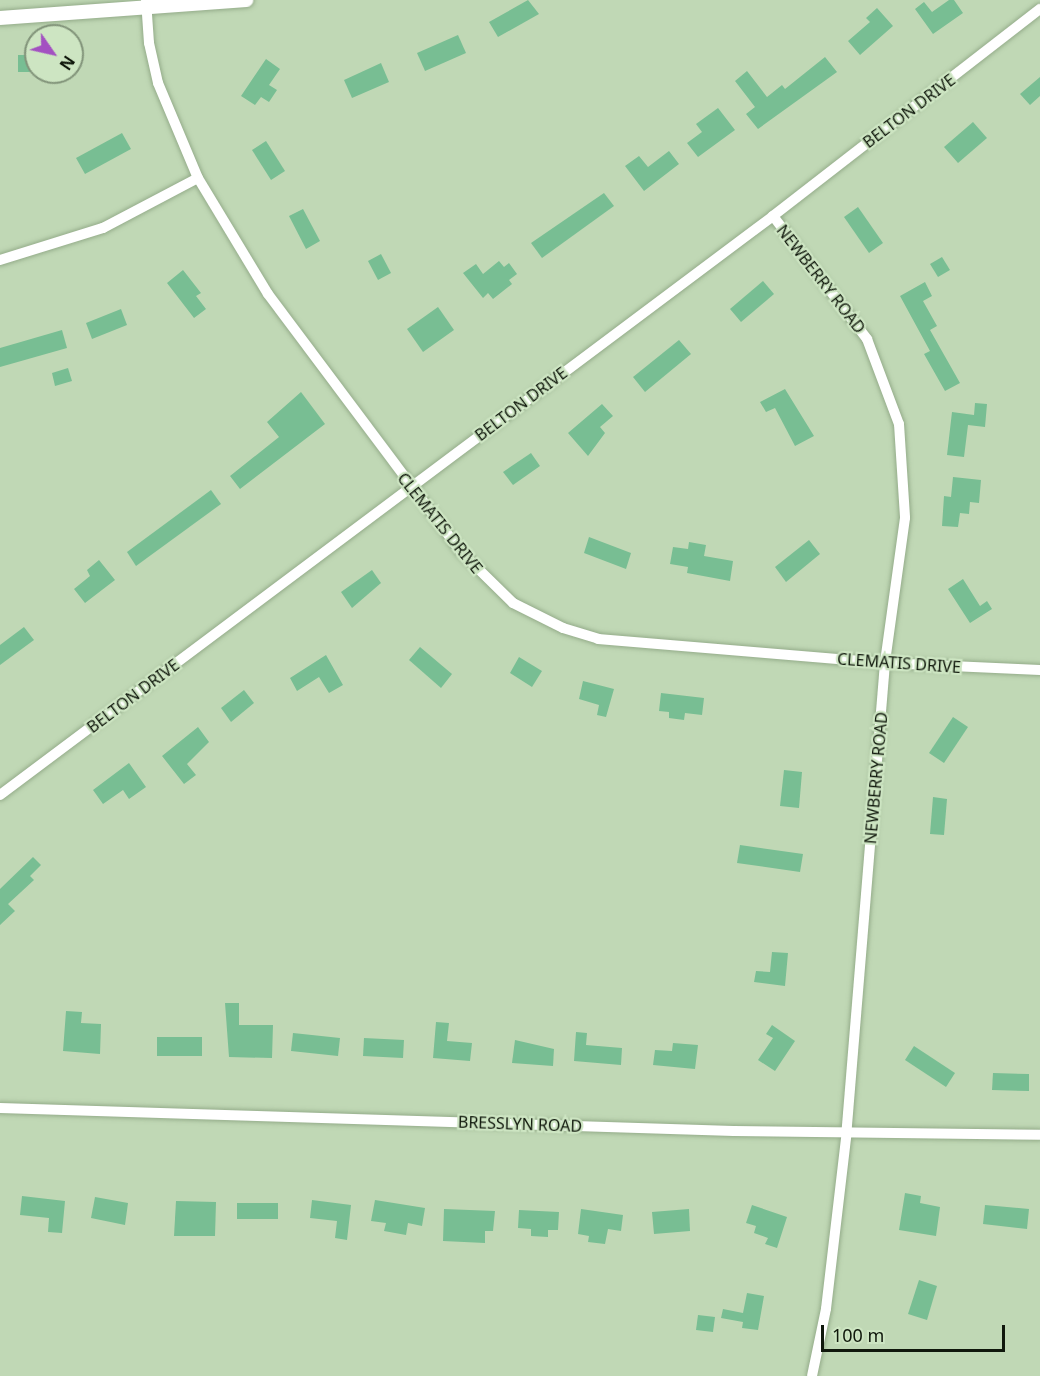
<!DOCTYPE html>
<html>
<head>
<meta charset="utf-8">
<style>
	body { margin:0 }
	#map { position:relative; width:1040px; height:1376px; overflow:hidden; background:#c0d8b5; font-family:"Noto Sans",sans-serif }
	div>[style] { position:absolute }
	.building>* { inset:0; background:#78be93 }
	.roads { filter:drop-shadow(0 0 2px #94ac8a) drop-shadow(0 0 2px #94ac8a) }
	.minor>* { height:10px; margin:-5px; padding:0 5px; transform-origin:5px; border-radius:5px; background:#fff }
	.tertiary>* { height:14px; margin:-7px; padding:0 7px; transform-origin:7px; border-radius:7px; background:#fff }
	span { translate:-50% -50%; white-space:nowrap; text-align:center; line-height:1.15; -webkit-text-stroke:4.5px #cde5c2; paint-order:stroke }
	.street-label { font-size:16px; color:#10180c }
	.north { position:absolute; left:24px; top:24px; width:60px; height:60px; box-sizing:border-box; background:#cde5c2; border:2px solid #819379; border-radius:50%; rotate:124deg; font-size:16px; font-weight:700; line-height:24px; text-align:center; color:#10180c }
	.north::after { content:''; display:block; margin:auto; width:21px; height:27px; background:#a351c1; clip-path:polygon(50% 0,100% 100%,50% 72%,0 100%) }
	.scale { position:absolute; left:821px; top:1325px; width:184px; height:27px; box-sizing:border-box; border:3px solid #10180c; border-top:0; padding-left:8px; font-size:18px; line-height:21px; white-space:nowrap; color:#10180c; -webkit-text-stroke:4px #cde5c2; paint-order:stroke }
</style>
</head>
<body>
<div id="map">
	<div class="building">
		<i style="clip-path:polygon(528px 0,539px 14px,498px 37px,489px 22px)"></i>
		<i style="clip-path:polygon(949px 0,954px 0,963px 13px,933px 34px,915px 9px,924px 2px,932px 12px)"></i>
		<i style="clip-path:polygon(877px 8px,893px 26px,860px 55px,848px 41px,870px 22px,866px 18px)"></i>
		<i style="clip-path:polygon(458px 35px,466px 53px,425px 71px,417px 53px)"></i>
		<i style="clip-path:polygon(18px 55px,36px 55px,36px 72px,18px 72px)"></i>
		<i style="clip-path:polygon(825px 57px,837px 72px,758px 129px,746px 114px,755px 107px,735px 81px,747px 71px,767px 97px,782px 85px,785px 89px)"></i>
		<i style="clip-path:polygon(266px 59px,280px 69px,269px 85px,277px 90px,269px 102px,261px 97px,255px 105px,241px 96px)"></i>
		<i style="clip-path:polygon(381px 63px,389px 82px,352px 98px,344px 80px)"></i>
		<i style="clip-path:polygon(1040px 77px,1040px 96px,1030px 105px,1020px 94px)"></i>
		<i style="clip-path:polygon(718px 108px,735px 130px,698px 157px,687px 143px,702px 132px,696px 124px)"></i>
		<i style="clip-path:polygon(973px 122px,987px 138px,958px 163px,944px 147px)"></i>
		<i style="clip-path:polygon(122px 133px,131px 149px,85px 174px,76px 158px)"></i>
		<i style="clip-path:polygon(266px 141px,285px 171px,271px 180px,252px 150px)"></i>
		<i style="clip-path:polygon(669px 151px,679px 164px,644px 191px,625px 166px,639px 156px,648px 167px)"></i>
		<i style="clip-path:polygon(604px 193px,614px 206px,542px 258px,531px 243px)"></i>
		<i style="clip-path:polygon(858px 207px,883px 243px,869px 253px,844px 217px)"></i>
		<i style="clip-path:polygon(303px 209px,320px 241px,306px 249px,289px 216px)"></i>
		<i style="clip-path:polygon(381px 254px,391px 273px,378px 280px,368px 261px)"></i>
		<i style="clip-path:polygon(942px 257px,950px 270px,938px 277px,930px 264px)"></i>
		<i style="clip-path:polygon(499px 261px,504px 267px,509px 263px,517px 274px,509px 280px,512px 284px,493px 299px,488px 293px,483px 298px,463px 273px,476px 264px,483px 274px)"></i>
		<i style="clip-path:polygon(183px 270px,201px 293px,196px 296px,206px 309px,194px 318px,167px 283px)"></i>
		<i style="clip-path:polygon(763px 281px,774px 294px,741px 322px,730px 309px)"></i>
		<i style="clip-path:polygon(925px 282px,932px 296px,923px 301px,937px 326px,930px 330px,960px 383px,945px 391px,924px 354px,930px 351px,900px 296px)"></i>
		<i style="clip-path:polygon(438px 307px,454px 330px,423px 352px,407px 329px)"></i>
		<i style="clip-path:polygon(121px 309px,127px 325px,92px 339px,86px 323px)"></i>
		<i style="clip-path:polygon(62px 330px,67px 348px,0 367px,0 348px)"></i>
		<i style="clip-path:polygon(679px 340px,691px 354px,645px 392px,633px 377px)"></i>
		<i style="clip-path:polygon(68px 368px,72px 381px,55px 386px,52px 373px)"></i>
		<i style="clip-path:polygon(785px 389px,814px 436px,795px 446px,775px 408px,766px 412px,760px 402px)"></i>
		<i style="clip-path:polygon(301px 392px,325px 424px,240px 489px,230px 476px,279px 437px,267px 422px)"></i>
		<i style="clip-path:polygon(975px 403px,987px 404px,985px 427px,968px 425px,964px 457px,947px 455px,952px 412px,974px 415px)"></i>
		<i style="clip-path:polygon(602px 404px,613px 416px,600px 427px,605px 433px,588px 456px,568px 433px)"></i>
		<i style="clip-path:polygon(531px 453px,540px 466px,513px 485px,503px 472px)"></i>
		<i style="clip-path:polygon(953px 477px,981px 480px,979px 503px,970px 502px,969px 514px,960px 513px,958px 527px,942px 526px,944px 496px,951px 497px)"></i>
		<i style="clip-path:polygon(211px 490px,221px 504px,136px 566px,127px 552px)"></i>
		<i style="clip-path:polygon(589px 537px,631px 553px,626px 569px,584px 553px)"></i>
		<i style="clip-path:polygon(809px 540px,820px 554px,786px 582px,775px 567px)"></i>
		<i style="clip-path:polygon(689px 542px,706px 545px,704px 556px,733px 561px,730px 581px,687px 573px,688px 567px,670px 564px,673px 547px,688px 549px)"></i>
		<i style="clip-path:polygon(99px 560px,115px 580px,85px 603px,74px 589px,90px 576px,87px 570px)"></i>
		<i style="clip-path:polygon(372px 570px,381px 583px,352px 608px,341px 592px)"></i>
		<i style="clip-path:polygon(963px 579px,980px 606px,987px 601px,992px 609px,970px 623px,948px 589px)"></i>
		<i style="clip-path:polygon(24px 627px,34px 640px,0 665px,0 645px)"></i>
		<i style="clip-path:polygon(420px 647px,452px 674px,441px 688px,409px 660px)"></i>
		<i style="clip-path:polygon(326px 655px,343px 685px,329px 693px,319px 677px,297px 691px,290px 678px)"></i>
		<i style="clip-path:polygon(519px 657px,542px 671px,532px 687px,510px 673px)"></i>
		<i style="clip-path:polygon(583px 681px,614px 689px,606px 717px,597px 715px,599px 705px,579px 699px)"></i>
		<i style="clip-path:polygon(244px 690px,254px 703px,231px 722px,221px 708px)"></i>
		<i style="clip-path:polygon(661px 693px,704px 698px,702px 715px,685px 713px,684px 720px,669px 718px,669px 712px,659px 711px)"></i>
		<i style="clip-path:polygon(953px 717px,968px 727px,944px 763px,929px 753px)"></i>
		<i style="clip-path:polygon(198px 727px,209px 742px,187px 764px,196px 775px,184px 784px,162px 756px)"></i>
		<i style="clip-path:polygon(129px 763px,146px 787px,129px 799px,123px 790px,103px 804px,93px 790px)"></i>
		<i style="clip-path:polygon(784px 770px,802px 772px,799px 808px,780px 806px)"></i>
		<i style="clip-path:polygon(933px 797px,947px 799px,944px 835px,930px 834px)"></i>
		<i style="clip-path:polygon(740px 845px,803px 854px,800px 872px,737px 863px)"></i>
		<i style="clip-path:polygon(33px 857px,41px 865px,30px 876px,34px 880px,8px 904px,15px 911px,0 925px,0 889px)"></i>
		<i style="clip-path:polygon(772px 952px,788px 953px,785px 986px,754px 982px,756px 971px,770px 972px)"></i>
		<i style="clip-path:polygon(225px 1003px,239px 1003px,239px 1025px,273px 1025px,272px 1058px,229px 1057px)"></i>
		<i style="clip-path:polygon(66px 1011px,82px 1012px,81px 1023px,101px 1024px,100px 1054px,63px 1051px)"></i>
		<i style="clip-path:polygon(436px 1022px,449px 1023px,447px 1041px,472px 1043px,470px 1061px,433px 1058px)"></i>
		<i style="clip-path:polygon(772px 1025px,795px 1041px,775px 1071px,758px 1060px,773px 1038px,766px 1034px)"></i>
		<i style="clip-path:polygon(576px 1032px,587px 1033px,586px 1045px,622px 1048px,621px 1065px,574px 1061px)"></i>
		<i style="clip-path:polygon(293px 1033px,340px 1038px,338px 1056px,291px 1051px)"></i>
		<i style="clip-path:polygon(157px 1037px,202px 1037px,202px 1056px,157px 1056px)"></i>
		<i style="clip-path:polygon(364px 1038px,404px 1040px,403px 1058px,363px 1056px)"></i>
		<i style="clip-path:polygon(515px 1040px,554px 1049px,553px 1066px,512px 1063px)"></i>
		<i style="clip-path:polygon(673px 1043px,698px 1045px,695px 1069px,653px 1065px,655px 1050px,672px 1051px)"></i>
		<i style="clip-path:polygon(914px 1046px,955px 1073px,946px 1087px,905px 1060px)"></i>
		<i style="clip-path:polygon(993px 1073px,1029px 1074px,1029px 1091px,992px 1090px)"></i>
		<i style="clip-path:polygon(905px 1193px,921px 1196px,920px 1203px,940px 1207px,936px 1236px,899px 1230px)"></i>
		<i style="clip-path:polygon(22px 1196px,65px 1201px,62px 1233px,48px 1232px,49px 1218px,20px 1215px)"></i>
		<i style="clip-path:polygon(95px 1197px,128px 1203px,125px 1225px,91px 1218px)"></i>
		<i style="clip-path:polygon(312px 1200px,351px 1205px,347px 1240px,335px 1238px,337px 1221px,310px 1218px)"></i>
		<i style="clip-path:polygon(375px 1200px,425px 1208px,422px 1226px,408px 1223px,406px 1235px,384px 1231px,386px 1223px,371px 1221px)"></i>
		<i style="clip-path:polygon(176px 1201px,216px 1202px,215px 1236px,174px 1236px)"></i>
		<i style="clip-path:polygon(237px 1203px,278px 1203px,278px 1219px,237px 1219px)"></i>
		<i style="clip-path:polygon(752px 1205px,787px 1217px,777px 1248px,765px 1244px,768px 1238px,754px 1233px,756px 1226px,746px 1223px)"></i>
		<i style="clip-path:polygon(985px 1205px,1029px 1209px,1027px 1229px,983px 1224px)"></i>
		<i style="clip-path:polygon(444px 1209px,495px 1211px,493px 1231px,485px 1231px,485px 1243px,443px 1241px)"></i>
		<i style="clip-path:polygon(581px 1209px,623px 1215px,621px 1231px,608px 1229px,605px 1244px,588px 1242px,589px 1236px,578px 1234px)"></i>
		<i style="clip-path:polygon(689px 1209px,690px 1231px,654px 1234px,652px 1212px)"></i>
		<i style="clip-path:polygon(519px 1210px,559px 1212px,558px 1230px,548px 1230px,548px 1237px,531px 1236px,531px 1229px,518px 1228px)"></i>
		<i style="clip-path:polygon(919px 1280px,937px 1286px,927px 1320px,908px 1314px)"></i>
		<i style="clip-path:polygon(747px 1293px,764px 1296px,758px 1330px,742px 1328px,743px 1322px,721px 1318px,723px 1309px,743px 1313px)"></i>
		<i style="clip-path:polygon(698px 1315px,715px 1317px,713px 1332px,696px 1330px)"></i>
	</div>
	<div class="roads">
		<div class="minor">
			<i style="left:146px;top:0;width:43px;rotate:86deg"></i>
			<i style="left:149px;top:43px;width:41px;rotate:77.3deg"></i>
			<i style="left:158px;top:83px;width:103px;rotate:67.2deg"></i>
			<i style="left:198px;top:178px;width:135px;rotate:58.9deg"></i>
			<i style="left:268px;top:294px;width:322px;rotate:53.2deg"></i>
			<i style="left:461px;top:552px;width:73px;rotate:44.4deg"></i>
			<i style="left:513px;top:603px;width:56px;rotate:26.6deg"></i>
			<i style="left:563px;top:628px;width:37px;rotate:17deg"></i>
			<i style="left:598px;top:639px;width:288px;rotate:4.8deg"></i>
			<i style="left:885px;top:663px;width:155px;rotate:2.6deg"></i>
			<i style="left:773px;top:216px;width:155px;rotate:52.6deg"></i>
			<i style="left:867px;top:339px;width:91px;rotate:69.4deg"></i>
			<i style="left:899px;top:424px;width:94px;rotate:86.3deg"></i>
			<i style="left:905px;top:518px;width:146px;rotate:97.9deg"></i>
			<i style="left:885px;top:663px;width:469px;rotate:94.7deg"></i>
			<i style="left:847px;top:1130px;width:180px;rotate:96.7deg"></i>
			<i style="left:826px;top:1309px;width:68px;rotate:101.8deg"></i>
			<i style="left:0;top:260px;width:108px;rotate:-17.3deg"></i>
			<i style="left:103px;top:228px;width:107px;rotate:-27.8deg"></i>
			<i style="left:0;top:795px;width:966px;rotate:-36.83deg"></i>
			<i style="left:773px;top:216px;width:338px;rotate:-37.8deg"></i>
			<i style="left:0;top:1108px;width:734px;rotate:1.79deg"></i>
			<i style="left:734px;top:1131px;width:306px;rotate:0.7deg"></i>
		</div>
		<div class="tertiary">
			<i style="left:0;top:18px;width:247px;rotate:-4.2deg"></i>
		</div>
	</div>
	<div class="street-label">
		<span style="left:909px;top:111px;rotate:-37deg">BELTON DRIVE</span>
		<span style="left:821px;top:279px;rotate:52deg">NEWBERRY ROAD</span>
		<span style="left:521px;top:404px;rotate:-37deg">BELTON DRIVE</span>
		<span style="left:440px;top:523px;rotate:51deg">CLEMATIS DRIVE</span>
		<span style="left:899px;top:663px;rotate:4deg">CLEMATIS DRIVE</span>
		<span style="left:133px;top:696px;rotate:-37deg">BELTON DRIVE</span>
		<span style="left:876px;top:778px;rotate:-85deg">NEWBERRY ROAD</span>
		<span style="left:520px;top:1124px;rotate:2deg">BRESSLYN ROAD</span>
	</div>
	<div class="north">N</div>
	<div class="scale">100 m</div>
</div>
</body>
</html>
